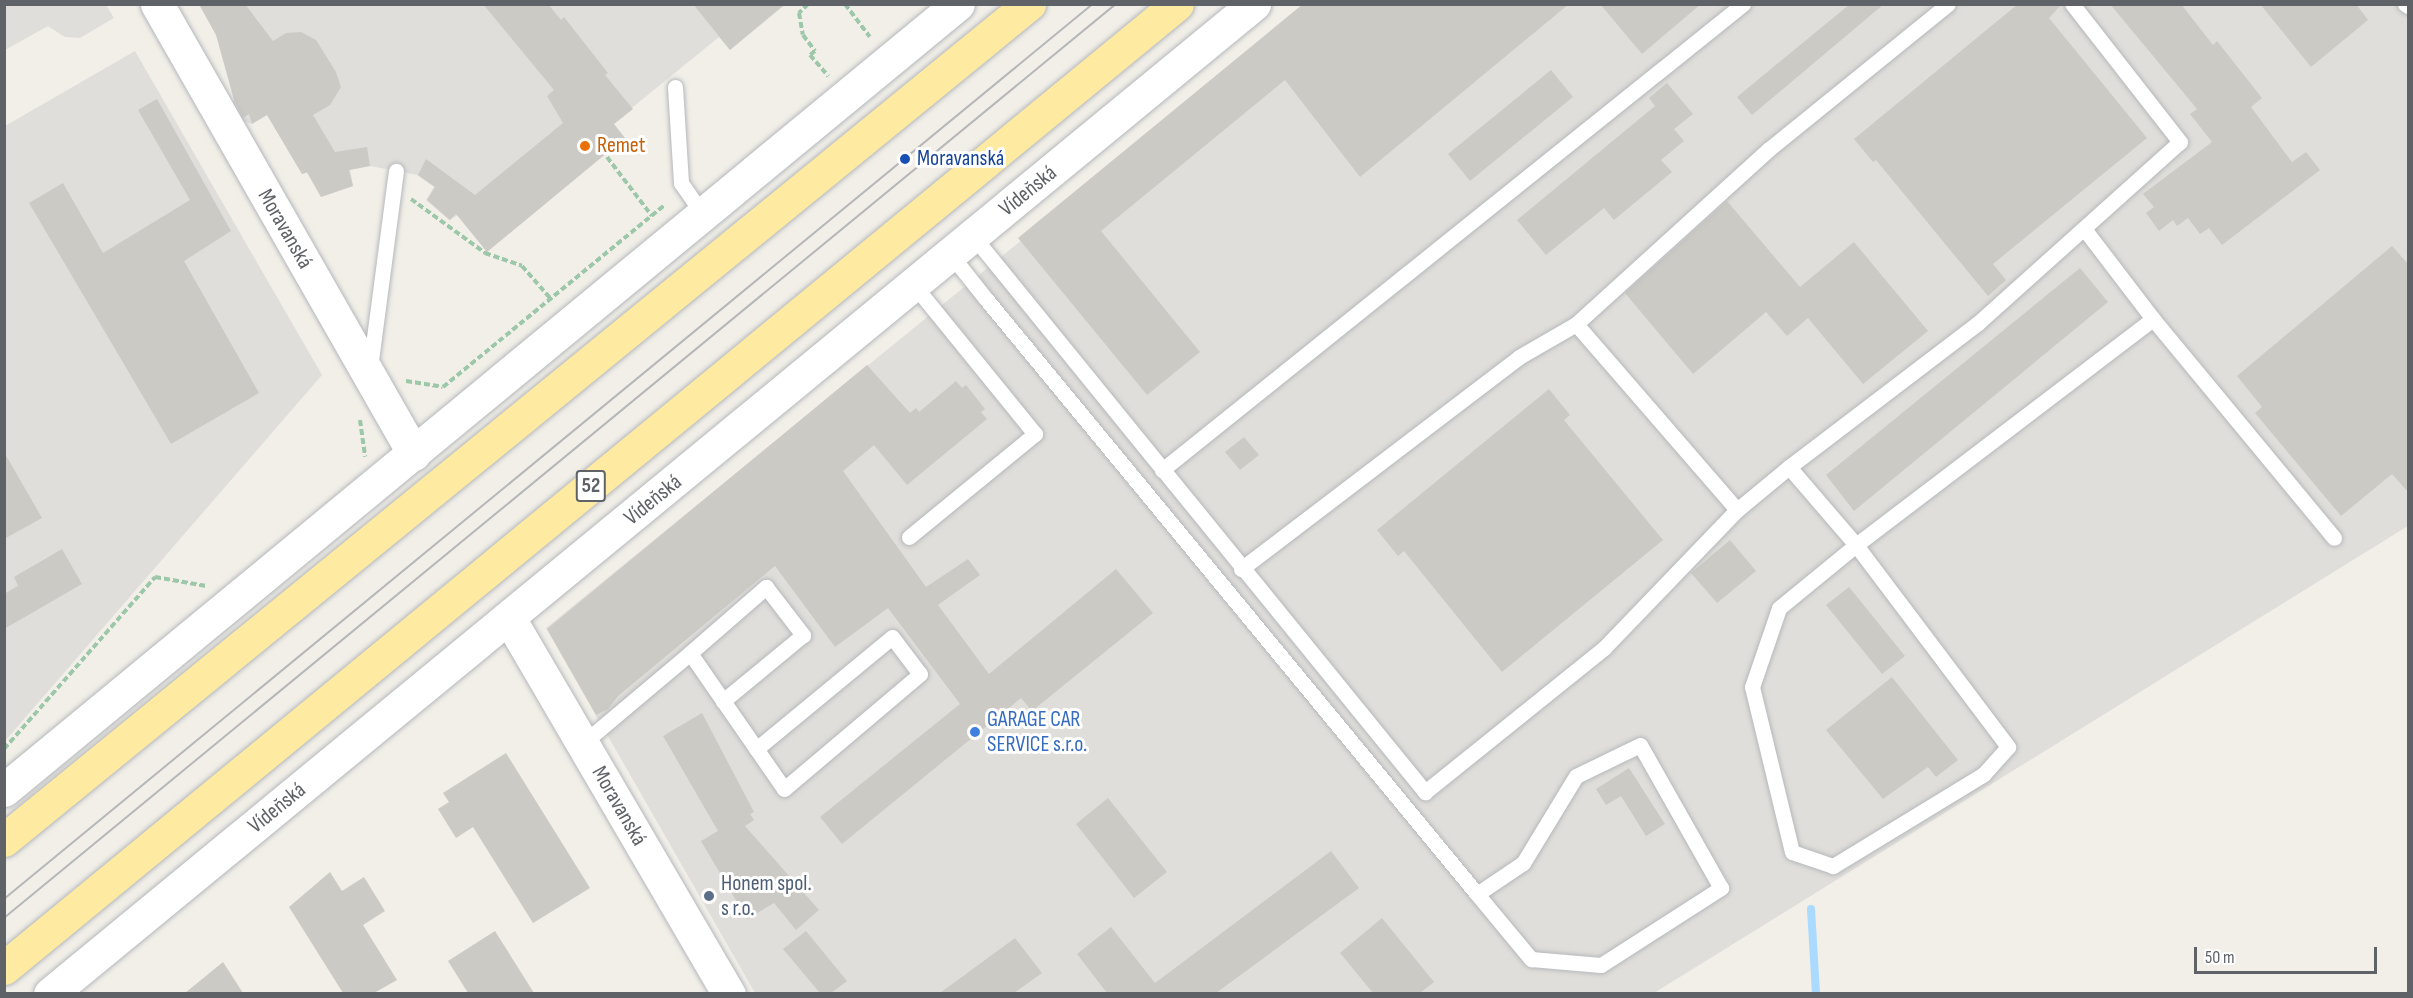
<!DOCTYPE html>
<html>
<head>
<meta charset="utf-8">
<style>
	body { margin:0 }
	#map { position:relative; width:2413px; height:998px; overflow:hidden; background:#f1efe8; font-family:"Sofia Sans Condensed",sans-serif }
	div>[style] { position:absolute }
	.industrial>* { inset:0; background:#e0deda }
	.stream>* { height:8px; margin:-4px; padding:0 4px; transform-origin:4px; border-radius:4px; background:#aadaff }
	.building>* { inset:0; background:#cccac5 }
	.path>* { height:4px; margin-top:-2px; transform-origin:0; background:repeating-linear-gradient(90deg,#9cc7a9 0 6px,transparent 0 9px) }
	.roads { filter:drop-shadow(0 0 2px #b5b8bc) drop-shadow(0 0 2px #b5b8bc) }
	.service>* { height:15px; margin:-7.5px; padding:0 7.5px; transform-origin:7.5px; border-radius:7.5px; background:#fff }
	.tertiary>* { height:33px; margin:-16.5px; padding:0 16.5px; transform-origin:16.5px; border-radius:16.5px; background:#fff }
	.trunk>* { height:33px; margin:-16.5px; padding:0 16.5px; transform-origin:16.5px; border-radius:16.5px; background:#feeaa1 }
	.tram>* { height:1.5px; margin:-0.75px; padding:0 0.75px; transform-origin:0.75px; border-radius:0.75px; background:#b6b7b8 }
	.dots>* { width:16px; height:16px; translate:-50% -50%; box-sizing:border-box; border:3px solid #fff; border-radius:50% }
	span { translate:-50% -50%; white-space:nowrap; text-align:center; line-height:1.15; -webkit-text-stroke:6px #fff; paint-order:stroke }
	.shield-label span { padding:2px 4px; background:#fff; border:2px solid; border-radius:4px; -webkit-text-stroke-width:0 }
	.shield-label { font-size:21px; color:#5f6368; font-weight:700 }
	.food-label { font-size:22px; color:#c56008 }
	.left { translate:0 -50%; text-align:left }
	.transit-label { font-size:22px; color:#164399 }
	.street-label { font-size:22px; color:#5f6368 }
	.shop-label { font-size:22px; color:#366cbe }
	.service-label { font-size:22px; color:#4e5e75 }
	.frame { position:absolute; inset:0; border:6px solid #5f6368; pointer-events:none }
	.scale { position:absolute; left:2194px; top:947px; width:183px; height:27px; box-sizing:border-box; border:3px solid #5f6368; border-top:0; padding-left:8px; font-size:18px; line-height:21px; white-space:nowrap; color:#5f6368; -webkit-text-stroke:4px #fff; paint-order:stroke }
</style>
</head>
<body>
<div id="map">
	<div class="industrial">
		<i style="clip-path:polygon(5px 4px,106px 5px,114px 18px,80px 38px,65px 37px,48px 26px,5px 50px)"></i>
		<i style="clip-path:polygon(199px 5px,785px 5px,730px 50px,719px 37px,590px 142px,449px 220px,426px 200px,434px 187px,417px 175px,370px 166px,350px 170px,353px 186px,321px 197px,307px 173px,302px 174px,267px 115px,252px 124px,240px 120px,229px 103px,236px 99px,217px 36px)"></i>
		<i style="clip-path:polygon(1310px 5px,2408px 5px,2408px 526px,1654px 993px,755px 993px,546px 628px)"></i>
		<i style="clip-path:polygon(135px 51px,322px 375px,5px 741px,5px 126px)"></i>
	</div>
	<div class="stream">
		<i style="left:1811px;top:909px;width:85px;rotate:86.6deg"></i>
	</div>
	<div class="building">
		<i style="clip-path:polygon(199px 4px,245px 4px,273px 41px,286px 33px,301px 32px,316px 40px,336px 72px,341px 87px,330px 105px,313px 115px,335px 152px,367px 147px,370px 166px,349px 170px,353px 186px,321px 197px,307px 172px,302px 174px,267px 115px,252px 124px,249px 114px,243px 118px,234px 100px,216px 35px)"></i>
		<i style="clip-path:polygon(483px 4px,548px 4px,561px 20px,564px 17px,608px 73px,605px 75px,633px 109px,614px 124px,625px 138px,487px 252px,456px 214px,450px 220px,427px 200px,435px 187px,418px 175px,426px 159px,475px 195px,563px 123px,547px 96px,554px 90px)"></i>
		<i style="clip-path:polygon(693px 4px,785px 4px,730px 50px)"></i>
		<i style="clip-path:polygon(1303px 4px,1569px 4px,1360px 177px,1285px 80px,1101px 231px,1200px 352px,1147px 395px,1018px 238px)"></i>
		<i style="clip-path:polygon(1600px 4px,1701px 4px,1642px 54px)"></i>
		<i style="clip-path:polygon(1850px 4px,1884px 4px,1752px 115px,1737px 97px)"></i>
		<i style="clip-path:polygon(2018px 4px,2062px 4px,2049px 18px,2147px 138px,1993px 264px,2006px 280px,1988px 296px,1876px 160px,1873px 162px,1854px 139px)"></i>
		<i style="clip-path:polygon(2110px 4px,2181px 4px,2213px 45px,2217px 41px,2262px 98px,2251px 107px,2292px 162px,2306px 152px,2320px 170px,2222px 245px,2209px 228px,2200px 234px,2188px 218px,2177px 226px,2173px 220px,2159px 231px,2146px 213px,2154px 207px,2143px 194px,2212px 142px,2190px 114px,2197px 109px)"></i>
		<i style="clip-path:polygon(2260px 4px,2356px 4px,2368px 20px,2311px 67px)"></i>
		<i style="clip-path:polygon(1551px 70px,1573px 97px,1470px 181px,1448px 154px)"></i>
		<i style="clip-path:polygon(1667px 83px,1693px 114px,1674px 129px,1684px 141px,1661px 160px,1672px 172px,1614px 220px,1604px 208px,1546px 255px,1517px 220px,1655px 106px,1649px 98px)"></i>
		<i style="clip-path:polygon(157px 99px,231px 231px,184px 261px,259px 393px,171px 444px,29px 203px,63px 183px,103px 253px,190px 200px,138px 110px)"></i>
		<i style="clip-path:polygon(1727px 201px,1800px 287px,1854px 242px,1928px 331px,1863px 384px,1808px 318px,1787px 336px,1766px 312px,1693px 374px,1625px 293px)"></i>
		<i style="clip-path:polygon(2392px 246px,2409px 265px,2409px 493px,2392px 474px,2341px 516px,2255px 413px,2262px 407px,2237px 376px)"></i>
		<i style="clip-path:polygon(2080px 268px,2108px 302px,1854px 511px,1826px 475px)"></i>
		<i style="clip-path:polygon(867px 365px,910px 413px,916px 408px,919px 412px,956px 381px,962px 388px,966px 385px,985px 409px,981px 412px,987px 419px,907px 485px,874px 445px,843px 471px,926px 587px,968px 559px,980px 575px,938px 605px,989px 674px,1116px 569px,1153px 613px,1032px 711px,1021px 698px,842px 844px,820px 817px,960px 704px,888px 608px,835px 647px,775px 566px,618px 696px,608px 709px,596px 715px,547px 629px)"></i>
		<i style="clip-path:polygon(1549px 389px,1570px 415px,1564px 420px,1663px 540px,1502px 672px,1404px 551px,1398px 556px,1377px 530px)"></i>
		<i style="clip-path:polygon(1244px 437px,1259px 455px,1240px 470px,1225px 452px)"></i>
		<i style="clip-path:polygon(4px 452px,42px 518px,4px 539px)"></i>
		<i style="clip-path:polygon(1730px 540px,1756px 571px,1717px 603px,1691px 573px)"></i>
		<i style="clip-path:polygon(62px 549px,82px 584px,4px 629px,4px 594px,18px 586px,14px 577px)"></i>
		<i style="clip-path:polygon(1849px 587px,1905px 656px,1882px 674px,1826px 605px)"></i>
		<i style="clip-path:polygon(1892px 677px,1958px 760px,1936px 777px,1928px 767px,1883px 799px,1826px 730px)"></i>
		<i style="clip-path:polygon(702px 713px,754px 812px,750px 814px,754px 820px,745px 826px,819px 910px,796px 930px,774px 903px,747px 919px,701px 841px,718px 831px,663px 736px)"></i>
		<i style="clip-path:polygon(506px 753px,590px 888px,533px 923px,473px 827px,456px 838px,438px 809px,449px 802px,443px 793px)"></i>
		<i style="clip-path:polygon(1629px 768px,1665px 824px,1646px 836px,1621px 796px,1606px 805px,1596px 789px)"></i>
		<i style="clip-path:polygon(1108px 798px,1167px 872px,1134px 898px,1076px 824px)"></i>
		<i style="clip-path:polygon(1331px 851px,1359px 888px,1216px 993px,1107px 993px,1077px 954px,1111px 927px,1155px 983px)"></i>
		<i style="clip-path:polygon(330px 872px,342px 891px,364px 877px,385px 911px,363px 925px,397px 980px,374px 993px,343px 993px,289px 907px)"></i>
		<i style="clip-path:polygon(1382px 918px,1434px 982px,1420px 993px,1373px 993px,1340px 953px)"></i>
		<i style="clip-path:polygon(495px 931px,534px 993px,468px 993px,448px 961px)"></i>
		<i style="clip-path:polygon(806px 931px,847px 981px,831px 993px,820px 993px,783px 949px)"></i>
		<i style="clip-path:polygon(1015px 938px,1042px 973px,1014px 993px,940px 993px)"></i>
		<i style="clip-path:polygon(223px 962px,243px 993px,185px 993px)"></i>
	</div>
	<div class="path">
		<i style="left:808px;top:4px;width:13px;rotate:135deg"></i>
		<i style="left:799px;top:13px;width:22px;rotate:80deg"></i>
		<i style="left:803px;top:35px;width:20px;rotate:53deg"></i>
		<i style="left:815px;top:51px;width:6px;rotate:141deg"></i>
		<i style="left:810px;top:55px;width:28px;rotate:49deg"></i>
		<i style="left:845px;top:4px;width:41px;rotate:52.9deg"></i>
		<i style="left:607px;top:157px;width:74px;rotate:52.7deg"></i>
		<i style="left:411px;top:199px;width:92px;rotate:36.1deg"></i>
		<i style="left:485px;top:253px;width:39px;rotate:19deg"></i>
		<i style="left:522px;top:266px;width:44px;rotate:48.7deg"></i>
		<i style="left:406px;top:381px;width:37px;rotate:9deg"></i>
		<i style="left:443px;top:387px;width:288px;rotate:-39.4deg"></i>
		<i style="left:360px;top:420px;width:37px;rotate:82deg"></i>
		<i style="left:4px;top:749px;width:229px;rotate:-48.7deg"></i>
		<i style="left:155px;top:577px;width:52px;rotate:10deg"></i>
	</div>
	<div class="roads">
		<div class="service">
			<i style="left:2405px;top:4px;width:4px;rotate:34deg"></i>
			<i style="left:675px;top:87px;width:96px;rotate:86.4deg"></i>
			<i style="left:681px;top:183px;width:40px;rotate:55.1deg"></i>
			<i style="left:2085px;top:230px;width:112px;rotate:52.6deg"></i>
			<i style="left:2153px;top:319px;width:284px;rotate:50.4deg"></i>
			<i style="left:973px;top:236px;width:717px;rotate:50.89deg"></i>
			<i style="left:1425px;top:792px;width:230px;rotate:-38.8deg"></i>
			<i style="left:1604px;top:648px;width:192px;rotate:-46.1deg"></i>
			<i style="left:1737px;top:510px;width:67px;rotate:-39.6deg"></i>
			<i style="left:1789px;top:467px;width:238px;rotate:-37.3deg"></i>
			<i style="left:1978px;top:323px;width:271px;rotate:-41.9deg"></i>
			<i style="left:2180px;top:142px;width:175px;rotate:-128deg"></i>
			<i style="left:951px;top:255px;width:56px;rotate:51.5deg"></i>
			<i style="left:986px;top:299px;width:771px;rotate:50.47deg"></i>
			<i style="left:1477px;top:894px;width:85px;rotate:50.3deg"></i>
			<i style="left:1531px;top:959px;width:70px;rotate:4.9deg"></i>
			<i style="left:1601px;top:965px;width:143px;rotate:-32.7deg"></i>
			<i style="left:1721px;top:888px;width:164px;rotate:-119.5deg"></i>
			<i style="left:1640px;top:745px;width:71px;rotate:154.2deg"></i>
			<i style="left:1576px;top:776px;width:102px;rotate:121.3deg"></i>
			<i style="left:1523px;top:863px;width:55px;rotate:146deg"></i>
			<i style="left:1576px;top:324px;width:246px;rotate:49.1deg"></i>
			<i style="left:370px;top:368px;width:199px;rotate:-82.5deg"></i>
			<i style="left:1789px;top:467px;width:103px;rotate:49.3deg"></i>
			<i style="left:1856px;top:545px;width:253px;rotate:53deg"></i>
			<i style="left:2008px;top:747px;width:36px;rotate:132deg"></i>
			<i style="left:1984px;top:774px;width:177px;rotate:148.6deg"></i>
			<i style="left:1833px;top:866px;width:43px;rotate:-161.1deg"></i>
			<i style="left:1792px;top:852px;width:170px;rotate:-103.6deg"></i>
			<i style="left:1752px;top:687px;width:83px;rotate:-71.1deg"></i>
			<i style="left:1779px;top:608px;width:99px;rotate:-39.3deg"></i>
			<i style="left:1856px;top:545px;width:373px;rotate:-37.3deg"></i>
			<i style="left:1162px;top:470px;width:745px;rotate:-38.73deg"></i>
			<i style="left:909px;top:537px;width:163px;rotate:-39.3deg"></i>
			<i style="left:1035px;top:434px;width:192px;rotate:-129.1deg"></i>
			<i style="left:1241px;top:569px;width:350px;rotate:-37.3deg"></i>
			<i style="left:1519px;top:357px;width:66px;rotate:-30.1deg"></i>
			<i style="left:1576px;top:324px;width:261px;rotate:-42.2deg"></i>
			<i style="left:1769px;top:149px;width:230px;rotate:-39deg"></i>
			<i style="left:690px;top:653px;width:101px;rotate:-41deg"></i>
			<i style="left:766px;top:587px;width:61px;rotate:52.4deg"></i>
			<i style="left:803px;top:635px;width:104px;rotate:140.5deg"></i>
			<i style="left:582px;top:744px;width:141px;rotate:-40.1deg"></i>
			<i style="left:690px;top:653px;width:165px;rotate:55.3deg"></i>
			<i style="left:784px;top:789px;width:178px;rotate:-40.2deg"></i>
			<i style="left:920px;top:674px;width:46px;rotate:-127.1deg"></i>
			<i style="left:892px;top:637px;width:176px;rotate:140.5deg"></i>
		</div>
		<div class="tertiary">
			<i style="left:157px;top:4px;width:518px;rotate:60.27deg"></i>
			<i style="left:509px;top:618px;width:436px;rotate:59.7deg"></i>
			<i style="left:4px;top:790px;width:1236px;rotate:-39.49deg"></i>
			<i style="left:50px;top:994px;width:1559px;rotate:-39.43deg"></i>
		</div>
		<div class="trunk">
			<i style="left:4px;top:840px;width:1323px;rotate:-39.2deg"></i>
			<i style="left:4px;top:968px;width:1518px;rotate:-39.41deg"></i>
		</div>
	</div>
	<div class="tram">
		<i style="left:4px;top:899px;width:1410px;rotate:-39.42deg"></i>
		<i style="left:4px;top:918px;width:1439px;rotate:-39.42deg"></i>
	</div>
	<div class="dots">
		<i style="left:585px;top:146px;background:#e8710a"></i>
		<i style="left:905px;top:159px;background:#1a4fb4"></i>
		<i style="left:975px;top:732px;background:#3f7fe0"></i>
		<i style="left:709px;top:896px;background:#5c6f8a"></i>
	</div>
	<div class="shield-label">
		<span style="left:591px;top:486px">52</span>
	</div>
	<div class="food-label">
		<span class="left" style="left:597px;top:146px">Remet</span>
	</div>
	<div class="transit-label">
		<span class="left" style="left:917px;top:159px">Moravanská</span>
	</div>
	<div class="street-label">
		<span style="left:1028px;top:191px;rotate:-39deg">Vídeňská</span>
		<span style="left:285px;top:229px;rotate:60deg">Moravanská</span>
		<span style="left:653px;top:500px;rotate:-39deg">Vídeňská</span>
		<span style="left:619px;top:806px;rotate:60deg">Moravanská</span>
		<span style="left:277px;top:808px;rotate:-39deg">Vídeňská</span>
	</div>
	<div class="shop-label">
		<span class="left" style="left:987px;top:732px">GARAGE CAR<br>SERVICE s.r.o.</span>
	</div>
	<div class="service-label">
		<span class="left" style="left:721px;top:896px">Honem spol.<br>s r.o.</span>
	</div>
	<div class="frame"></div>
	<div class="scale">50 m</div>
</div>
</body>
</html>
